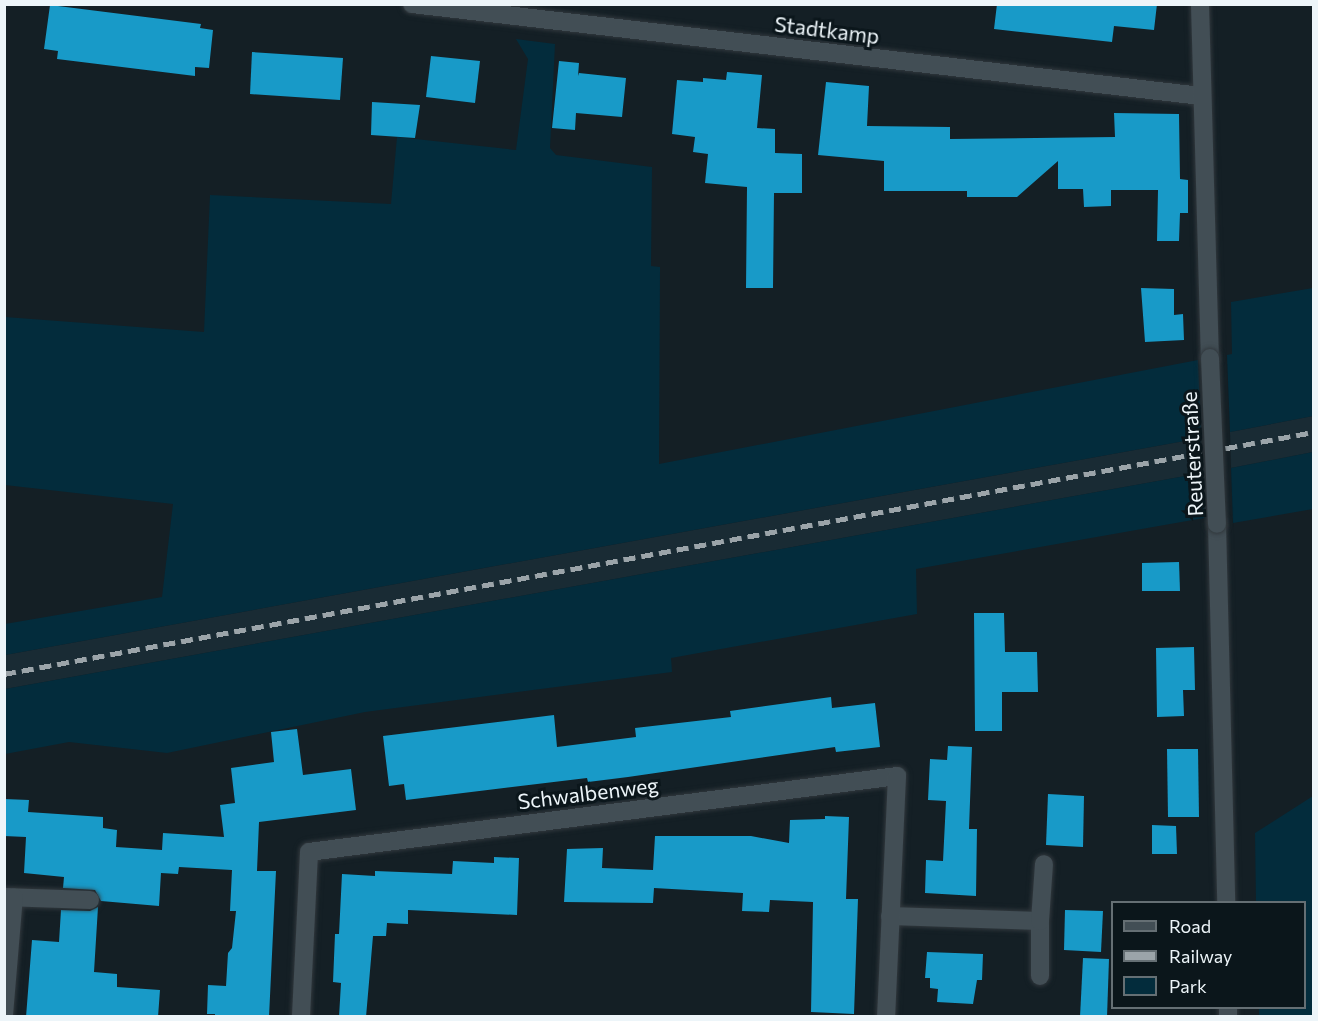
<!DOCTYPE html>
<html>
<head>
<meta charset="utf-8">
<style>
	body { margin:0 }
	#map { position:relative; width:1318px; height:1021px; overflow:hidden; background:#141f25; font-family:Commissioner,sans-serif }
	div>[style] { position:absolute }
	.built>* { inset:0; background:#192b34 }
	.green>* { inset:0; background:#032c3c }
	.building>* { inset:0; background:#189ac8 }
	.roads { filter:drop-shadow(0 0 2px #31383d) drop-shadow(0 0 2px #31383d) }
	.street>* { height:18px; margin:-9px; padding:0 9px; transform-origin:9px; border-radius:9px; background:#424e55 }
	.secondary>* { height:18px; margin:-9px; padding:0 9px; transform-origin:9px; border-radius:9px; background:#424e55 }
	.rail>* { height:4.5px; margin-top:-2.25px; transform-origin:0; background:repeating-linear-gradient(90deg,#9ba4a9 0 12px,transparent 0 18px) }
	.bridges { filter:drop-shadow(0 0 2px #31383d) drop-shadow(0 0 2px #31383d) }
	.secondary-bridge>* { height:18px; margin:-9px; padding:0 9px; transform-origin:9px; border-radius:9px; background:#424e55 }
	span { translate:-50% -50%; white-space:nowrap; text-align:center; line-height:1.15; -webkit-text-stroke:6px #0b161b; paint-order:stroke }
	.street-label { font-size:21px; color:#edf5f9 }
	.frame { position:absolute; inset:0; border:6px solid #edf5f9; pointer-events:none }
	.legend { position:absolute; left:1111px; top:901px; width:195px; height:108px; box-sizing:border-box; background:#0b161b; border:2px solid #656f74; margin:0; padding:8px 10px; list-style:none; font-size:18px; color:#edf5f9 }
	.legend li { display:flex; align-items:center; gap:12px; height:30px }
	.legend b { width:30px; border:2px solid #656f74 }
</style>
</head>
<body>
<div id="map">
	<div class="built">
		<i style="clip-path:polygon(1313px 416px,1313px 452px,1231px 468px,1230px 432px)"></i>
		<i style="clip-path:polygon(1201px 438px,1202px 473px,5px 689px,5px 655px)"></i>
	</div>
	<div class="green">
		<i style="clip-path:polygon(516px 39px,555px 44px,550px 148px,556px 155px,652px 167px,651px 266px,660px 267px,659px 464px,1198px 360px,1201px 438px,5px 655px,5px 624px,162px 597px,173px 504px,5px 485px,5px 317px,204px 332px,210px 195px,391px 204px,397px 137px,516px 150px,528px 59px)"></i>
		<i style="clip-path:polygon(1313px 288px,1313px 416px,1230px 432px,1227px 355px,1232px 354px,1231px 302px)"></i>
		<i style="clip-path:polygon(1313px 452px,1313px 509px,1233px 523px,1231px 468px)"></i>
		<i style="clip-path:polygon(1202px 473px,1204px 518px,916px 569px,917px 614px,671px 658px,672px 672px,365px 712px,167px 753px,69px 742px,5px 754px,5px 689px)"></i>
		<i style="clip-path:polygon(1313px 796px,1313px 1016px,1259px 1016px,1259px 1008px,1304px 1008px,1304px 902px,1256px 902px,1255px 833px)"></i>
	</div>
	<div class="building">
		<i style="clip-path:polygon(997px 4px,1157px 4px,1154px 30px,1114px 26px,1112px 42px,994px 29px)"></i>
		<i style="clip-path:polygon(50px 5px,201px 24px,200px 28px,213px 30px,209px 68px,195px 67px,195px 76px,57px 59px,58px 51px,44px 49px)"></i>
		<i style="clip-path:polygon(252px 52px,343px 58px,340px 100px,250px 94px)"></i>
		<i style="clip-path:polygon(431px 56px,480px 61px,475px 103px,426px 97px)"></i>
		<i style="clip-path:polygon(559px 61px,579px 63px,578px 76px,579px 73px,626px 78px,622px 117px,576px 113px,575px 130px,552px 128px)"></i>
		<i style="clip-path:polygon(727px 72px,762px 75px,757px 128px,775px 129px,775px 153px,802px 154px,802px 193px,774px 193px,773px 288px,746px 288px,747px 187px,705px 183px,708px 154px,693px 152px,695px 137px,672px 134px,677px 80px,703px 82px,703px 78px,726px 80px)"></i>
		<i style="clip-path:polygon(826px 82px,869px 86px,867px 126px,950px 127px,950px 139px,1115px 137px,1114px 113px,1179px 114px,1180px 179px,1188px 180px,1188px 213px,1180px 213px,1179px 241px,1157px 241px,1158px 190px,1111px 190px,1111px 206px,1084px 207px,1083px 189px,1058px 189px,1058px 161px,1017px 197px,967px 197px,967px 191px,884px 191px,884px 161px,818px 155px)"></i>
		<i style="clip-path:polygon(372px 102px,420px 105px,415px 138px,371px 135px)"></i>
		<i style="clip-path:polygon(1141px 288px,1174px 289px,1174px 315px,1183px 314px,1184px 340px,1145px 342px)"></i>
		<i style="clip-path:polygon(1179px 562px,1180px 591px,1142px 591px,1142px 563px)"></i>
		<i style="clip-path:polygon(974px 613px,1004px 613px,1005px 652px,1037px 652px,1038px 692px,1002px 692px,1002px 731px,975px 731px)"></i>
		<i style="clip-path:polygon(1194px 647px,1195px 690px,1183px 690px,1184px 716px,1157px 717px,1156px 648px)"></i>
		<i style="clip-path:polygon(831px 697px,832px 708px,875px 703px,880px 747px,836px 752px,835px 747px,628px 777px,588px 782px,587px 778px,406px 800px,404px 784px,389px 786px,383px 736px,554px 715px,557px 747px,636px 737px,635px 728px,731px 717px,730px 711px)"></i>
		<i style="clip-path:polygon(297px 729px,303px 775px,351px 769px,356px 810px,259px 822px,257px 871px,276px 871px,269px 1017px,215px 1017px,215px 1014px,207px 1014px,208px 985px,226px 986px,228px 953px,232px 948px,236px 911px,230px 911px,232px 870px,179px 867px,178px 874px,161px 873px,159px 906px,101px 901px,95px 890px,63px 888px,64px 877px,24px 873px,26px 837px,4px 836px,4px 799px,29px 800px,28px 812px,103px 817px,103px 828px,117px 830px,116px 847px,162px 850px,163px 833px,224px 837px,220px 805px,235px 803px,231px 768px,274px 762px,271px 732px)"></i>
		<i style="clip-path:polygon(948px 746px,972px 747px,969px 829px,977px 829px,976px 896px,925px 893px,926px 860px,943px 861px,946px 801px,928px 800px,930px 759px,947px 760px)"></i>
		<i style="clip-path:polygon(1167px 749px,1198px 749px,1199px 817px,1168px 817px)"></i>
		<i style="clip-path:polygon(1048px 794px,1084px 796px,1083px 847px,1046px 845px)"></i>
		<i style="clip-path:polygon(825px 816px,849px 817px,846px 899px,858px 899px,854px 1014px,811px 1012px,813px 902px,770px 900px,769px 912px,742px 911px,743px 893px,654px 888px,653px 903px,564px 902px,567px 849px,603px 848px,602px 868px,653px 870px,655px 836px,751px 836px,789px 843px,790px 820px,825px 819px)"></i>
		<i style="clip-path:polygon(1152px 825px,1176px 826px,1177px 854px,1152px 854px)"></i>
		<i style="clip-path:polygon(494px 857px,519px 858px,517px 915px,408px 910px,408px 924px,387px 923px,386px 936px,373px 936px,366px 1017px,339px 1017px,341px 983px,333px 982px,335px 934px,339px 934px,342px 874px,375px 876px,375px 871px,452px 874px,453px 861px,494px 863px)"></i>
		<i style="clip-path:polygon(98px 907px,94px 972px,117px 974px,117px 987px,160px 990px,158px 1017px,26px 1017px,32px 940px,59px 942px,61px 910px,90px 911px)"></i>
		<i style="clip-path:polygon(1065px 910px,1103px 911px,1101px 952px,1064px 950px)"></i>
		<i style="clip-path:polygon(927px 952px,983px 954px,982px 980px,977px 980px,973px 1004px,937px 1002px,938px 989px,930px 988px,930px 978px,925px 978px)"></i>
		<i style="clip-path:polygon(1083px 958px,1109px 959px,1107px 1017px,1080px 1017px)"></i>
	</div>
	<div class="roads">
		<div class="street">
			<i style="left:412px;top:4px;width:794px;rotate:6.65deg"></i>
			<i style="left:4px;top:897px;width:86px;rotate:2deg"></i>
			<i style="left:890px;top:916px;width:150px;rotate:1.9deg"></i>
			<i style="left:1040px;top:976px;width:55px;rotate:-90deg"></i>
			<i style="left:1040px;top:921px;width:57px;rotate:-86deg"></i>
			<i style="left:4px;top:1015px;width:118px;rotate:-85.2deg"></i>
			<i style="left:301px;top:1016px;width:164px;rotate:-87.2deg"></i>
			<i style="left:309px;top:852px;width:593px;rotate:-7.36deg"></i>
			<i style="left:897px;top:776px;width:240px;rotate:92.6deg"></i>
		</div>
		<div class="secondary">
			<i style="left:1200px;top:4px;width:354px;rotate:88.4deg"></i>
			<i style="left:1217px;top:524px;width:378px;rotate:88.6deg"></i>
			<i style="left:1228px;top:1008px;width:8px;rotate:90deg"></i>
		</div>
	</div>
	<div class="rail">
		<i style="left:4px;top:674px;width:1332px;rotate:-10.47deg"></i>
	</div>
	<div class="bridges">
		<div class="secondary-bridge">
			<i style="left:1210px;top:358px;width:166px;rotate:87.6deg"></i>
		</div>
	</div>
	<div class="street-label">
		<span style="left:827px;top:30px;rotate:7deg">Stadtkamp</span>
		<span style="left:1192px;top:454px;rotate:-93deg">Reuterstraße</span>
		<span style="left:588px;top:793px;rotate:-7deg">Schwalbenweg</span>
	</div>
	<div class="frame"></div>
	<ul class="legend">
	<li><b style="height:8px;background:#424e55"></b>Road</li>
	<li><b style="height:8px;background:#9ba4a9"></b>Railway</li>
	<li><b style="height:16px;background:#032c3c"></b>Park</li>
	</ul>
</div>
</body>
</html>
